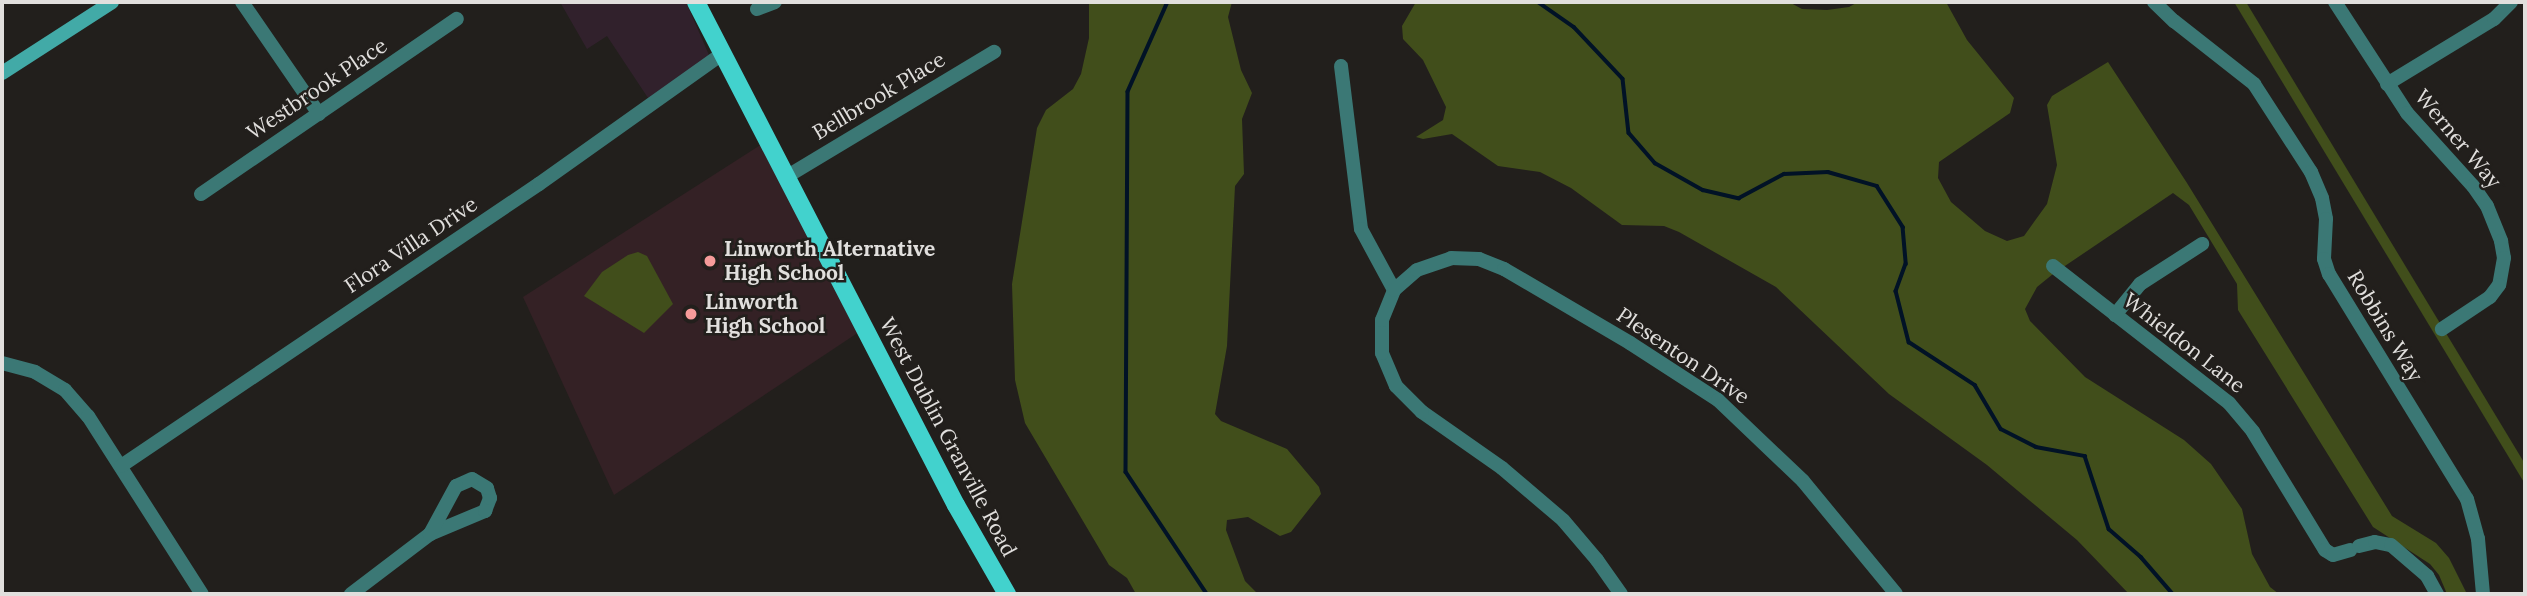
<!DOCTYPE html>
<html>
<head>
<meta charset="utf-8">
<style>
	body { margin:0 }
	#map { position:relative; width:2527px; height:596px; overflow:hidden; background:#221f1c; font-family:Lora,serif }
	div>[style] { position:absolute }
	.commercial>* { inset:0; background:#31212c }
	.education>* { inset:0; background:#342125 }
	.green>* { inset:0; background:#414e1b }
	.stream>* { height:3.5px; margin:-1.75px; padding:0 1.75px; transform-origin:1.75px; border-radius:1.75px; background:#011226 }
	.minor>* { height:14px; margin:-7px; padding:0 7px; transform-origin:7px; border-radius:7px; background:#3b7875 }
	.secondary>* { height:14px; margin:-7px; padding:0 7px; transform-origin:7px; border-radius:7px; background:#42aaa7 }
	.primary>* { height:18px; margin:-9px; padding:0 9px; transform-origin:9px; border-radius:9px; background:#42d2cd }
	.dots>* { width:19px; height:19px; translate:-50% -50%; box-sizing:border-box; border:4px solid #221f1c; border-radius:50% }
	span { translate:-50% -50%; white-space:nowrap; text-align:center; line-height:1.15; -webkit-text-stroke:5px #221f1c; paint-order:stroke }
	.street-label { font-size:21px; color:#e1dfdd }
	.poi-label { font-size:21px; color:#e1dfdd; font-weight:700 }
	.left { translate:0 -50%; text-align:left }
	.frame { position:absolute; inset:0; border:4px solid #e1dfdd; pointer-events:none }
</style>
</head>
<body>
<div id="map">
	<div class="commercial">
		<i style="clip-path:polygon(560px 2px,686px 2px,712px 62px,654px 107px,607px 36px,587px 49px)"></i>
	</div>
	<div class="education">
		<i style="clip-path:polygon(762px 144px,859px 332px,614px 495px,523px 297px)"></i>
	</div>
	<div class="green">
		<i style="clip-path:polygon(1089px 2px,1232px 2px,1228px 17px,1241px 70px,1252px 93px,1242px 119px,1244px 174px,1235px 186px,1227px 346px,1215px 414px,1221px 421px,1287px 449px,1319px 487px,1321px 494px,1291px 532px,1280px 536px,1248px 517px,1227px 520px,1226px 530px,1245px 581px,1258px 594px,1272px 594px,1136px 594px,1127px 578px,1109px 565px,1025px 423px,1015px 380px,1012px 284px,1037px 128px,1046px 110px,1073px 89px,1081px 74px,1089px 38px)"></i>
		<i style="clip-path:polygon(1416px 2px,1789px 2px,1802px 9px,1827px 10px,1849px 7px,1858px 2px,1946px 2px,1967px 40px,2014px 98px,2010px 113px,1939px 162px,1938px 178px,1951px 202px,1985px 231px,2007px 241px,2024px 236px,2047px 204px,2057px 165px,2047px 105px,2052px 96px,2108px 62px,2187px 183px,2392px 516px,2436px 543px,2449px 558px,2467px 594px,2447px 594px,2439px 575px,2430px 564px,2373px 527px,2238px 310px,2237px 284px,2189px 205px,2173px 193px,2053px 274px,2037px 287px,2025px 309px,2030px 321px,2085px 377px,2184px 440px,2211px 464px,2242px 509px,2252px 554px,2270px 587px,2279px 594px,2129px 594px,2077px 540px,1987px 465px,1889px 394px,1776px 287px,1679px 232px,1664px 226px,1622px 225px,1571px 188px,1540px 172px,1498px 166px,1452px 134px,1423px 139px,1416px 137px,1443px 120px,1446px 107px,1423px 60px,1403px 39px,1402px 26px)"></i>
		<i style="clip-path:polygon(2234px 2px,2246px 2px,2525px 464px,2525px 484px)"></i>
		<i style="clip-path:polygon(638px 252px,647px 256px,673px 304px,644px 333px,584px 296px,602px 272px,628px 255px)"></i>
	</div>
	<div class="stream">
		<i style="left:1168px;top:2px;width:98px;rotate:114deg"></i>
		<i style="left:1128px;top:92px;width:380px;rotate:90.3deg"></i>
		<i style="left:1126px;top:472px;width:146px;rotate:56.4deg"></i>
		<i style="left:1538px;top:2px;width:44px;rotate:34.8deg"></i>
		<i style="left:1574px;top:27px;width:71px;rotate:46.7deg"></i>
		<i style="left:1623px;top:79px;width:54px;rotate:83.7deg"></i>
		<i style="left:1629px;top:133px;width:40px;rotate:49deg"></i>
		<i style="left:1655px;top:163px;width:55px;rotate:29.4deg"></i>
		<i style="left:1703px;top:190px;width:37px;rotate:13deg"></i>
		<i style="left:1739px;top:198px;width:51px;rotate:-28.1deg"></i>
		<i style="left:1784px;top:174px;width:44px;rotate:-2.6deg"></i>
		<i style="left:1828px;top:172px;width:51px;rotate:15.9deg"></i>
		<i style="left:1877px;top:186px;width:49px;rotate:57.6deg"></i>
		<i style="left:1903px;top:227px;width:37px;rotate:85deg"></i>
		<i style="left:1906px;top:264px;width:29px;rotate:110deg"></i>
		<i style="left:1896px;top:291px;width:53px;rotate:75.7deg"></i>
		<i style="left:1909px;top:342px;width:79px;rotate:33.1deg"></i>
		<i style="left:1975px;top:385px;width:51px;rotate:59.4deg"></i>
		<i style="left:2001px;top:429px;width:39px;rotate:27deg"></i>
		<i style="left:2036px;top:447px;width:50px;rotate:10.4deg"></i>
		<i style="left:2085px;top:456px;width:77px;rotate:71.8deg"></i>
		<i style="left:2109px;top:529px;width:43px;rotate:41.2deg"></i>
		<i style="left:2141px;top:557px;width:49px;rotate:49.1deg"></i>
	</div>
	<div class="minor">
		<i style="left:242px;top:2px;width:136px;rotate:55.5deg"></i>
		<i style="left:2154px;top:2px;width:28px;rotate:44deg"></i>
		<i style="left:2174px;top:21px;width:102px;rotate:38.2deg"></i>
		<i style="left:2254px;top:84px;width:105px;rotate:57.1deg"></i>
		<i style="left:2311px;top:172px;width:28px;rotate:67deg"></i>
		<i style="left:2322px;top:198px;width:21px;rotate:79deg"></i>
		<i style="left:2326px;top:219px;width:40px;rotate:92.9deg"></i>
		<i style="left:2324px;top:259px;width:16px;rotate:72deg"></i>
		<i style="left:2329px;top:274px;width:264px;rotate:58.5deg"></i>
		<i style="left:2467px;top:499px;width:41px;rotate:74.6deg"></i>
		<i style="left:2478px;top:539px;width:55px;rotate:84.8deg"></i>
		<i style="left:2335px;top:2px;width:132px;rotate:57deg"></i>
		<i style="left:2407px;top:113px;width:98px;rotate:47.9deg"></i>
		<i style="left:2473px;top:186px;width:24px;rotate:55deg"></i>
		<i style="left:2487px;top:206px;width:38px;rotate:68deg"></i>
		<i style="left:2501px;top:241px;width:17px;rotate:80deg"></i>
		<i style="left:2504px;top:258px;width:27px;rotate:100deg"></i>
		<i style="left:2499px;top:285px;width:15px;rotate:127deg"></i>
		<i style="left:2490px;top:297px;width:58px;rotate:146.3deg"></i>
		<i style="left:757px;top:9px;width:19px;rotate:-21deg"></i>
		<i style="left:1341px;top:66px;width:164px;rotate:83deg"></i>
		<i style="left:1361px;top:229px;width:69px;rotate:61.6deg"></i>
		<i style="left:2387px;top:84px;width:125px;rotate:-31.3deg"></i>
		<i style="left:2494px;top:19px;width:24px;rotate:-45deg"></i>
		<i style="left:786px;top:177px;width:243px;rotate:-31deg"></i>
		<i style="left:201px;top:194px;width:310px;rotate:-34.4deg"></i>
		<i style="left:2053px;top:266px;width:223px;rotate:37.9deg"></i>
		<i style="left:2229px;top:403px;width:38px;rotate:50deg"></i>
		<i style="left:2253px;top:432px;width:138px;rotate:58.6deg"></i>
		<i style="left:2325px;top:550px;width:9px;rotate:32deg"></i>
		<i style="left:2333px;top:555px;width:18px;rotate:-16deg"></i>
		<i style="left:2115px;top:315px;width:40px;rotate:-51deg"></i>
		<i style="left:2140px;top:284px;width:74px;rotate:-32.8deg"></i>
		<i style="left:2px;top:363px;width:34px;rotate:15deg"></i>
		<i style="left:35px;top:372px;width:35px;rotate:31deg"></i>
		<i style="left:65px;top:390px;width:35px;rotate:49deg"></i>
		<i style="left:88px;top:416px;width:211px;rotate:57.4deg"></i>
		<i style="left:121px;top:466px;width:504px;rotate:-34.01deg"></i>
		<i style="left:539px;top:184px;width:224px;rotate:-35.4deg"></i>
		<i style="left:2359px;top:546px;width:16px;rotate:-14deg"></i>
		<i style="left:2375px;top:542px;width:16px;rotate:11deg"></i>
		<i style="left:2391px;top:545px;width:48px;rotate:40.7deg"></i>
		<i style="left:2427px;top:576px;width:21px;rotate:61deg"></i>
		<i style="left:351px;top:594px;width:99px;rotate:-37.2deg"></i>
		<i style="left:430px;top:534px;width:60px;rotate:-22.7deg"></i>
		<i style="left:485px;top:511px;width:14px;rotate:-69deg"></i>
		<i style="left:490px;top:498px;width:10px;rotate:-107deg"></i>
		<i style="left:487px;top:488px;width:17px;rotate:-149deg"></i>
		<i style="left:472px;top:479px;width:17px;rotate:156deg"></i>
		<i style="left:456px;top:486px;width:55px;rotate:118.4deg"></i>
		<i style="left:1621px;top:594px;width:42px;rotate:-125.2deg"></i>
		<i style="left:1597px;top:560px;width:52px;rotate:-130.4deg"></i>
		<i style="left:1563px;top:520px;width:80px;rotate:-139.6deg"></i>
		<i style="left:1502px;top:468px;width:98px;rotate:-145deg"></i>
		<i style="left:1422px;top:412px;width:37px;rotate:-135deg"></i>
		<i style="left:1396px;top:386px;width:36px;rotate:-113deg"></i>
		<i style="left:1382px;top:353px;width:33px;rotate:-90deg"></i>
		<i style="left:1382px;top:320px;width:32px;rotate:-68deg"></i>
		<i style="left:1394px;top:290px;width:30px;rotate:-41deg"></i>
		<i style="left:1417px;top:270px;width:36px;rotate:-19deg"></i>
		<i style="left:1451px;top:258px;width:28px;rotate:2deg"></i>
		<i style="left:1479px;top:259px;width:27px;rotate:22deg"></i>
		<i style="left:1504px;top:269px;width:146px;rotate:30.4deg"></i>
		<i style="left:1630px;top:343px;width:105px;rotate:32.9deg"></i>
		<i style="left:1718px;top:400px;width:117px;rotate:43.6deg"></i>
		<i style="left:1803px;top:481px;width:146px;rotate:50.5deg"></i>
	</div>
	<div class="secondary">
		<i style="left:2px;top:73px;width:131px;rotate:-32.8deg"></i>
	</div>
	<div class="primary">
		<i style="left:696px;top:2px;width:566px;rotate:62.67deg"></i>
		<i style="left:956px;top:505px;width:103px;rotate:60.2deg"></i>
	</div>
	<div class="dots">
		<i style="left:710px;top:261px;background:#f59b9a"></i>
		<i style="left:691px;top:314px;background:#f59b9a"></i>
	</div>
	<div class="street-label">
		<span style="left:317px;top:89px;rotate:-34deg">Westbrook Place</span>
		<span style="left:879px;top:96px;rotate:-31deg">Bellbrook Place</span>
		<span style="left:2458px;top:139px;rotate:50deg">Werner Way</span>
		<span style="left:411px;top:245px;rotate:-34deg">Flora Villa Drive</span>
		<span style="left:2385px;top:326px;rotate:59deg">Robbins Way</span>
		<span style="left:2184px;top:343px;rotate:38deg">Whieldon Lane</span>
		<span style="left:1683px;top:356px;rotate:34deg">Plesenton Drive</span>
		<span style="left:948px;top:437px;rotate:62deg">West Dublin Granville Road</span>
	</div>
	<div class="poi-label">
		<span class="left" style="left:724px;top:261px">Linworth Alternative<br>High School</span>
		<span class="left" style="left:705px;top:314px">Linworth<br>High School</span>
	</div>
	<div class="frame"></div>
</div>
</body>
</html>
